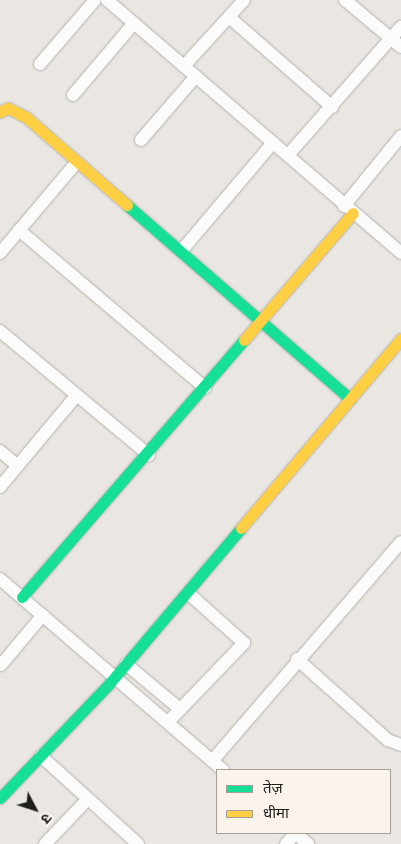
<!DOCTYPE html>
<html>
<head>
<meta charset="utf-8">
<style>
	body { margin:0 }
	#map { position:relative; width:401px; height:844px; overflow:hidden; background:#eae7e3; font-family:"Public Sans","Noto Sans Devanagari",sans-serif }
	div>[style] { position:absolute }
	.roads { filter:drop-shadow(0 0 1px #b4b1ae) drop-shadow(0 0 1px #b4b1ae) }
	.street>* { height:12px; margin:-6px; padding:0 6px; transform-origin:6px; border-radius:6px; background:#fcfbfb }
	.fast>* { height:11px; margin:-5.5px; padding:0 5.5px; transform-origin:5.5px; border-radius:5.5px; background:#16e098 }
	.slow>* { height:11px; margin:-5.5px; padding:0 5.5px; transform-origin:5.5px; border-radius:5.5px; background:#ffcf43 }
	span { translate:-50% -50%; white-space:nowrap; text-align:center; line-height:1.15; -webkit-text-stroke:4.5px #faf4ed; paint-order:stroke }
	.legend { position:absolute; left:216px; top:769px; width:175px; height:65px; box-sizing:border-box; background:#faf4ed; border:1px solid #a39e99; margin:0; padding:6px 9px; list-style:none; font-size:15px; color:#201e1b }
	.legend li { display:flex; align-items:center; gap:10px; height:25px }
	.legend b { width:25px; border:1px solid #a39e99 }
	.north { position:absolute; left:10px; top:784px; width:50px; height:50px; -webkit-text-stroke:4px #faf4ed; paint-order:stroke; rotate:130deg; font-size:14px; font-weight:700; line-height:20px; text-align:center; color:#201e1b }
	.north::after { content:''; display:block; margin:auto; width:18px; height:22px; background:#201e1b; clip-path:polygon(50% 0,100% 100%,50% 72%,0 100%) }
</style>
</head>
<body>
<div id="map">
	<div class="roads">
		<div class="street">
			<i style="left:107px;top:0;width:388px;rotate:40.7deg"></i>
			<i style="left:345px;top:0;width:73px;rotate:40deg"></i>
			<i style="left:229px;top:17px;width:137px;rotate:41.1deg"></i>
			<i style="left:40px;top:64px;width:84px;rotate:-49.3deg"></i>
			<i style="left:184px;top:66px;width:89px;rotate:-47.7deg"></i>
			<i style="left:73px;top:95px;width:94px;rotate:-49.7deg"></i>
			<i style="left:141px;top:140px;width:84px;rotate:-49.3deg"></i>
			<i style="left:288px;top:155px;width:171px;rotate:-48.6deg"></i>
			<i style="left:344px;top:206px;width:90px;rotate:-50.8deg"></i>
			<i style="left:19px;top:230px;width:244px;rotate:40.3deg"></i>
			<i style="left:183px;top:249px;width:139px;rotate:-49.7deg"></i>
			<i style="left:0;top:253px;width:119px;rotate:-49.8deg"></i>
			<i style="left:0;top:331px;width:194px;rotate:39.8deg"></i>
			<i style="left:0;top:451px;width:23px;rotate:40deg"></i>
			<i style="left:0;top:487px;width:119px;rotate:-50.1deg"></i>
			<i style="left:0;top:579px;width:294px;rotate:40.6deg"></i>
			<i style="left:297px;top:659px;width:122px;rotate:41.7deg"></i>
			<i style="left:388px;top:740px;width:14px;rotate:21deg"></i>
			<i style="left:126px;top:664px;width:70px;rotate:39.8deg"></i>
			<i style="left:1px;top:665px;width:65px;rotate:-50deg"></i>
			<i style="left:168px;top:722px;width:110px;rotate:-46.1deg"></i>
			<i style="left:244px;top:643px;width:75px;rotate:-138.2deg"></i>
			<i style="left:41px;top:756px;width:131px;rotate:42.2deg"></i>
			<i style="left:212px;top:761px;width:289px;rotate:-49.2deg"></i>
			<i style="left:295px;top:833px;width:17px;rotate:40deg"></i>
			<i style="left:45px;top:844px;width:59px;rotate:-46.4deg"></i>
			<i style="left:286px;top:844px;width:15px;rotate:-48deg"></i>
		</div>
		<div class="fast">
			<i style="left:127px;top:205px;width:296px;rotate:41deg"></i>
			<i style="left:22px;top:597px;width:340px;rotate:-49.2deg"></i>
			<i style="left:0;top:798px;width:156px;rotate:-46.3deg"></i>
			<i style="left:108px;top:685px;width:206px;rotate:-49.7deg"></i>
		</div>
		<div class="slow">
			<i style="left:0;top:112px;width:9px;rotate:-27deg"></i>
			<i style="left:8px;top:108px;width:20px;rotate:27deg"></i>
			<i style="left:26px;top:117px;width:134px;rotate:41.1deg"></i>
			<i style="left:244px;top:340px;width:167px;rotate:-49.4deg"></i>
			<i style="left:241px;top:528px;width:248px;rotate:-49.8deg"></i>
		</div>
	</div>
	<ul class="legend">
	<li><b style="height:6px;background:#16e098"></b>तेज़</li>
	<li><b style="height:6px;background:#ffcf43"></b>धीमा</li>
	</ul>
	<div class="north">उ</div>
</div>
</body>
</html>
